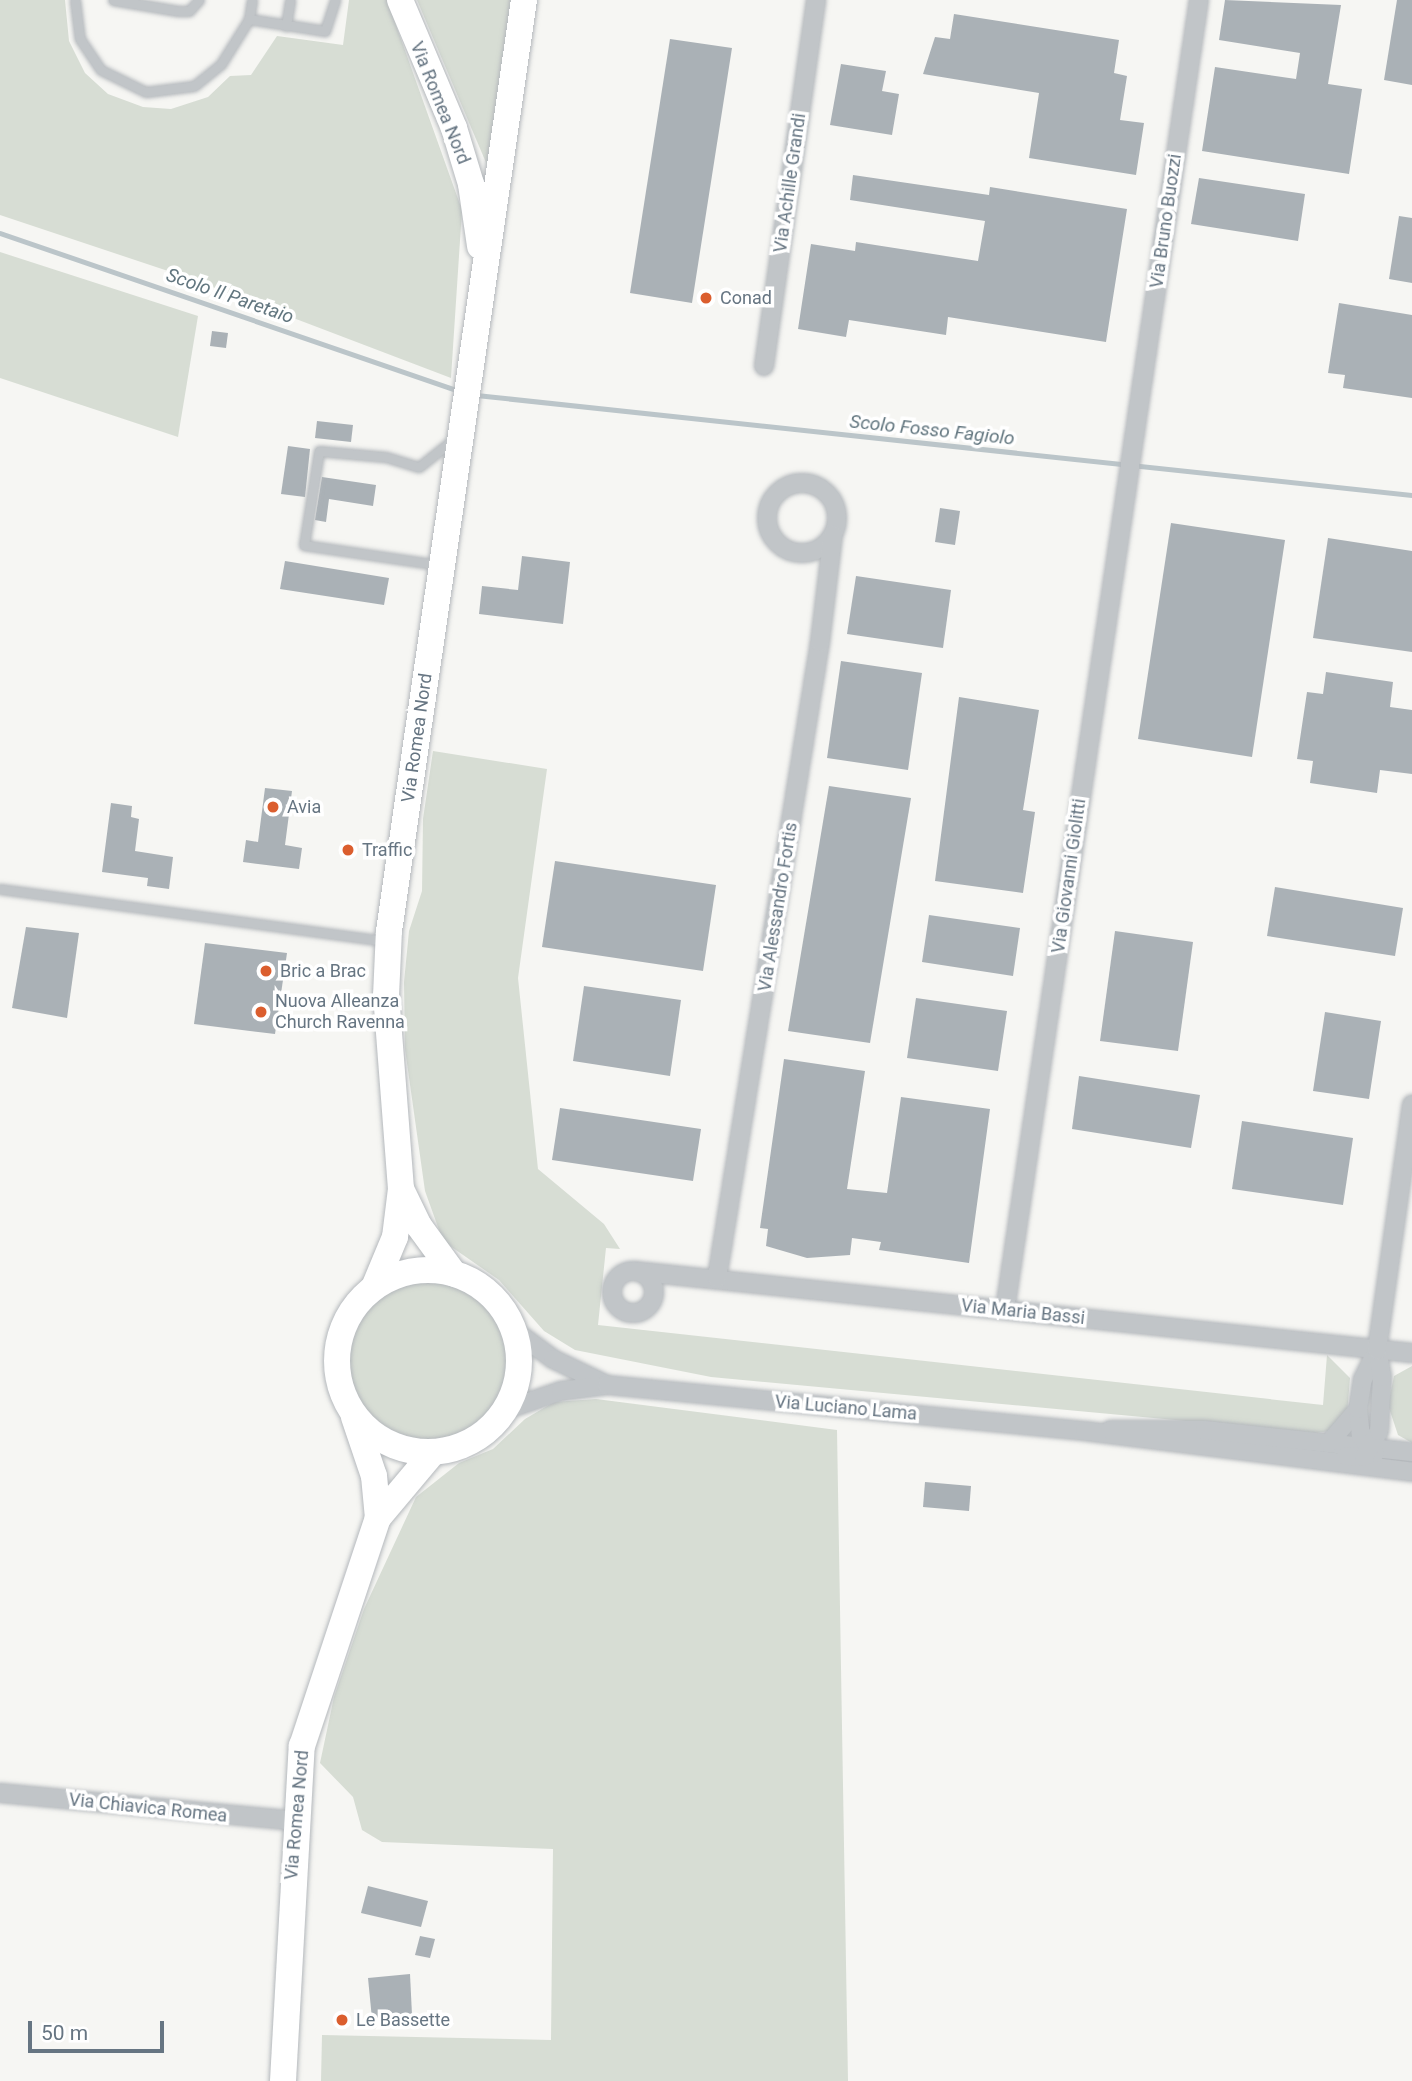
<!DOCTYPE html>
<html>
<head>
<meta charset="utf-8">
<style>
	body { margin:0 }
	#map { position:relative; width:1412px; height:2081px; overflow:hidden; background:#f6f6f3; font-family:Roboto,sans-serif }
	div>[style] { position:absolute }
	.green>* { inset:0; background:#d7ddd4 }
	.round { border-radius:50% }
	.stream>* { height:5px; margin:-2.5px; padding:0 2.5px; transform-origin:2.5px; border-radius:2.5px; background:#bbc5c9 }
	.building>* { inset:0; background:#aab1b6 }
	.roads { filter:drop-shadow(0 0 2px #b4b8bc) drop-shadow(0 0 2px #b4b8bc) }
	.lane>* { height:9px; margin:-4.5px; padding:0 4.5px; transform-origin:4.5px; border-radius:4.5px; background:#c1c5c8 }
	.street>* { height:18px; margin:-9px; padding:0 9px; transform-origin:9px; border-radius:9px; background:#c1c5c8 }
	.street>.ring { margin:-9px; padding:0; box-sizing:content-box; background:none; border:18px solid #c1c5c8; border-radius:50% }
	.secondary>* { height:26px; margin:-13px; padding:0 13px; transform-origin:13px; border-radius:13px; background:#fff }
	.secondary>.ring { margin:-13px; padding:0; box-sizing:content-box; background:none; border:26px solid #fff; border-radius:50% }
	.dots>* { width:19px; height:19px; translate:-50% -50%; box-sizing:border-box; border:4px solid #fff; border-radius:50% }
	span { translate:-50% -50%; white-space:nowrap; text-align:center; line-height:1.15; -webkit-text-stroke:7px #fff; paint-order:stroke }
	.street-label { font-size:18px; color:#667582 }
	.poi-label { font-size:18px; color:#667582 }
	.left { translate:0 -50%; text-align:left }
	.water-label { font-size:19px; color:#62767f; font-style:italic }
	.scale { position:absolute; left:28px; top:2021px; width:136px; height:32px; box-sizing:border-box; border:4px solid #667582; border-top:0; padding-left:9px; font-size:21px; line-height:24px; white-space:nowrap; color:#667582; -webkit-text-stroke:5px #fff; paint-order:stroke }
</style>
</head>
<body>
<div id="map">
	<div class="green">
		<i style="clip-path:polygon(0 0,65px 0,69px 41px,85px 73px,108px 94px,143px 107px,171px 109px,208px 97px,230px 76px,251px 75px,277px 36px,343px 45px,349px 0,387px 0,462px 210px,451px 378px,186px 277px,0 215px)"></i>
		<i style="clip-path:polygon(417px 0,514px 0,490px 172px)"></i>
		<i style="clip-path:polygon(0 252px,198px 316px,178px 437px,0 378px)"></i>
		<i style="clip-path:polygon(433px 751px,547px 769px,518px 978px,538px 1169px,604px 1224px,620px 1249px,606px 1248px,598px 1325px,1323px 1405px,1327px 1355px,1350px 1378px,1347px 1414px,1330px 1431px,1315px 1433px,711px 1377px,575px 1350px,544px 1331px,499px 1280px,443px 1241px,425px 1191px,405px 1049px,404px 982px,409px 931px,422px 891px,423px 819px)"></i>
		<i class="round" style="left:350px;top:1283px;width:156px;height:156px"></i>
		<i style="clip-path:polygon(1412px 1366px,1412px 1443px,1398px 1435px,1388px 1405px,1394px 1376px)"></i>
		<i style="clip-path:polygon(596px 1399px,837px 1430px,848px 2081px,321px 2081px,322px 2035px,551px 2040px,553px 1849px,382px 1842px,362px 1830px,353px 1797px,320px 1763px,334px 1697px,364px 1609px,416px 1497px,459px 1463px,493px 1449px,525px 1419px,554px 1402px)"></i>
	</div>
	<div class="stream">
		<i style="left:0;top:233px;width:485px;rotate:19deg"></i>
		<i style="left:476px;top:395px;width:941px;rotate:6.1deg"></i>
	</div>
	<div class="building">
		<i style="clip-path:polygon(1225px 0,1341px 5px,1328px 84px,1362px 89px,1349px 174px,1202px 151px,1215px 67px,1296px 79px,1300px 53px,1219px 40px)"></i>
		<i style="clip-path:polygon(1397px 0,1412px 0,1412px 85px,1384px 80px)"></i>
		<i style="clip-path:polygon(954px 14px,1119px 40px,1114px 73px,1127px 76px,1120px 120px,1144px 123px,1136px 175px,1029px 158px,1039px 93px,923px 74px,935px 37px,950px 39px)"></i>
		<i style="clip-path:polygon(670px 39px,732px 48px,692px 303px,630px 293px)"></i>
		<i style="clip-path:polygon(841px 64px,886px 71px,882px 91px,899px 94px,892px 135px,830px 125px)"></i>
		<i style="clip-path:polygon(853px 175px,989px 195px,990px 187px,1127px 209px,1106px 342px,948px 317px,946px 335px,849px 320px,846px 337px,798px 329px,811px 244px,855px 251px,856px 242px,978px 261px,985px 221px,850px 200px)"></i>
		<i style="clip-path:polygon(1199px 178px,1305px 194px,1298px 241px,1191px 224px)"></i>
		<i style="clip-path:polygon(1399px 216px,1412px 218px,1412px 283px,1389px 279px)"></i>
		<i style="clip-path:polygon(1339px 303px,1412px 315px,1412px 398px,1343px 388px,1345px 375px,1328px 373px)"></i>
		<i style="clip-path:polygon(212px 331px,228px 333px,226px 348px,210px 346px)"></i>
		<i style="clip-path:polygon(317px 421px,353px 425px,351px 442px,315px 438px)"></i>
		<i style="clip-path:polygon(288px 446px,310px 449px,305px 497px,281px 494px)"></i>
		<i style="clip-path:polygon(322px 477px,376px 485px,373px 506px,329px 499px,326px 522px,315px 520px)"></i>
		<i style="clip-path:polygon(940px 508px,960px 511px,955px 545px,935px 542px)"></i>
		<i style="clip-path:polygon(1171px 523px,1285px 540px,1252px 757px,1138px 739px)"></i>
		<i style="clip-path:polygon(1328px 538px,1412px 551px,1412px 652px,1313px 638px)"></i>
		<i style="clip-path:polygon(522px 556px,570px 562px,563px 624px,479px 614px,482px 586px,518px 590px)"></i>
		<i style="clip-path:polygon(285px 561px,389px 578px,384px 605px,280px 589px)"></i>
		<i style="clip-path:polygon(856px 576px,951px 590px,943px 648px,847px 634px)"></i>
		<i style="clip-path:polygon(841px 661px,922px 673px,908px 770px,827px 758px)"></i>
		<i style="clip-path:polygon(1326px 672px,1393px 682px,1390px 707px,1412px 710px,1412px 774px,1380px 770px,1377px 793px,1310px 783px,1313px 761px,1297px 759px,1307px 692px,1323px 694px)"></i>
		<i style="clip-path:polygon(959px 697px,1039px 710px,1023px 810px,1035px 812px,1023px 893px,935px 881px)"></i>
		<i style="clip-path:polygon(829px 786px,911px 798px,870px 1043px,788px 1031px)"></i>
		<i style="clip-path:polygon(265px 788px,292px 791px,285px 845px,302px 848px,299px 869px,243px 862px,246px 840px,258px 842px)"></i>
		<i style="clip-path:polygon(111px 803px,132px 806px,131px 817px,139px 819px,135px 851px,173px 857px,169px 889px,147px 886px,148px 878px,102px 872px)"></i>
		<i style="clip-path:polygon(555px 861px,716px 885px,703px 971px,542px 947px)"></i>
		<i style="clip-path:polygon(1275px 887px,1403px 908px,1395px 956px,1267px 936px)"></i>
		<i style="clip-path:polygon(929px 915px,1020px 928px,1013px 976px,922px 962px)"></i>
		<i style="clip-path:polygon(26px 927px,79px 933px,67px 1018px,12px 1008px)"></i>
		<i style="clip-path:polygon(1115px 931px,1193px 942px,1178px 1051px,1100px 1041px)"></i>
		<i style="clip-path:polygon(205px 943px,287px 953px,275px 1034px,194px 1024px)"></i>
		<i style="clip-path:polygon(584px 986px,681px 1000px,670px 1076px,573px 1061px)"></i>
		<i style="clip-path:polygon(916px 998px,1007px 1011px,998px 1071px,907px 1058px)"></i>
		<i style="clip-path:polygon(1325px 1012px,1381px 1021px,1369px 1099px,1313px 1091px)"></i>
		<i style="clip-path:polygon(784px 1059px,865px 1071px,847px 1189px,887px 1193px,901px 1097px,990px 1109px,969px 1263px,879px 1250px,881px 1242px,852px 1238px,850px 1255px,807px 1258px,766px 1246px,768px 1229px,760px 1228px)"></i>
		<i style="clip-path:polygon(1079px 1076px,1200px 1095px,1191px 1148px,1072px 1129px)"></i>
		<i style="clip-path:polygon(560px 1108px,701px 1129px,693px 1181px,552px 1160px)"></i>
		<i style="clip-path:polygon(1242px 1121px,1353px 1138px,1343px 1205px,1232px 1189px)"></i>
		<i style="clip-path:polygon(925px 1482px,971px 1486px,969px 1511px,923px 1507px)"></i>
		<i style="clip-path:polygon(368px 1886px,428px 1901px,421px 1927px,361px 1913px)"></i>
		<i style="clip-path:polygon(420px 1936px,435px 1939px,430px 1958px,415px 1955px)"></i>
		<i style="clip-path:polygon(410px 1974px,412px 2015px,372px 2019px,368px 1978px)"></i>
	</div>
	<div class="roads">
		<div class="lane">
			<i style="left:75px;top:0;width:39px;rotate:83deg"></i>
			<i style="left:80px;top:39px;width:37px;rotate:56deg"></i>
			<i style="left:101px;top:70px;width:50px;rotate:26.1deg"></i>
			<i style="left:146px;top:92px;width:48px;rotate:-7.1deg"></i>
			<i style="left:194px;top:86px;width:35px;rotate:-39deg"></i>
			<i style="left:221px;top:64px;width:53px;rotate:-58.1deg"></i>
			<i style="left:249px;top:19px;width:19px;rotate:-81deg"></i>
			<i style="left:113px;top:0;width:66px;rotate:9.6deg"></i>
			<i style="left:178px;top:11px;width:11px"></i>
			<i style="left:189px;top:11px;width:15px;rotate:-48deg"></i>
			<i style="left:249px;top:19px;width:77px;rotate:9deg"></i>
			<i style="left:325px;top:31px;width:33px;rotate:-72deg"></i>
			<i style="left:286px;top:26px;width:26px;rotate:-81deg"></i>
			<i style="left:439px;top:565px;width:136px;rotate:-171.6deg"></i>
			<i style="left:304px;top:545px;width:95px;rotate:-80.9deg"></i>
			<i style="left:319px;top:451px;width:67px;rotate:5.1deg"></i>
			<i style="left:386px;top:457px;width:34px;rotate:17deg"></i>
			<i style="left:419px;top:467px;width:45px;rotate:-38.7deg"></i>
			<i style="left:0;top:889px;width:390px;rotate:7.7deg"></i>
		</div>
		<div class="street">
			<i style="left:764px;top:366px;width:370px;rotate:-81.9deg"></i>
			<i class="ring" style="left:767px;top:483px;width:52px;height:52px"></i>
			<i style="left:634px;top:1271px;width:782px;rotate:6.02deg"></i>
			<i class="ring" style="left:612px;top:1271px;width:24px;height:24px"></i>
			<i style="left:717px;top:1278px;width:644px;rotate:-80.8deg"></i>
			<i style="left:820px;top:642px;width:108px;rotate:-83.1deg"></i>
			<i style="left:1005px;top:1310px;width:1324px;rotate:-81.58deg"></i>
			<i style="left:518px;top:1333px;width:44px;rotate:36.6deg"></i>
			<i style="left:553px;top:1359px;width:60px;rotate:25.7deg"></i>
			<i style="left:505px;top:1410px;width:59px;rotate:-18.7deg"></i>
			<i style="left:561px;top:1391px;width:46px;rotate:-7.4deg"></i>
			<i style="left:607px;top:1385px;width:480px;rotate:5.5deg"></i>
			<i style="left:1085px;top:1431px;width:330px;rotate:7.1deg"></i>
			<i style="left:1110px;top:1430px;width:95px"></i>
			<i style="left:1205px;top:1430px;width:208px;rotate:6.1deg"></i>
			<i style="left:1329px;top:1443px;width:45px;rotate:-49.5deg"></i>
			<i style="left:1375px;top:1453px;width:21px;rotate:-131deg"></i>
			<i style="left:1361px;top:1437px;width:28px;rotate:-96deg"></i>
			<i style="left:1358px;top:1409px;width:30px;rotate:-81deg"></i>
			<i style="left:1363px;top:1379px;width:32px;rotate:-64deg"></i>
			<i style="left:1346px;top:1456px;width:18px;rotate:3deg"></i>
			<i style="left:1364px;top:1457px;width:30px;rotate:-60deg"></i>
			<i style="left:1379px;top:1431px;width:54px;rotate:-86.8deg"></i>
			<i style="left:1382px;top:1377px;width:27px;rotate:-100deg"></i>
			<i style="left:1377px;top:1350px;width:248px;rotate:-81.9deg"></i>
			<i style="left:0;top:1793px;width:297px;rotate:5.4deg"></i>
		</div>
		<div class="secondary">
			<i style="left:400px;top:0;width:139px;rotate:67.1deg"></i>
			<i style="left:454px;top:128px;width:59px;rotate:73.1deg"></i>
			<i style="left:471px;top:184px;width:63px;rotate:81.7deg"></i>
			<i style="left:401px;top:1189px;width:41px;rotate:64.1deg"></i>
			<i style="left:419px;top:1226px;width:59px;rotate:53.9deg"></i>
			<i class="ring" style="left:337px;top:1270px;width:156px;height:156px"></i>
			<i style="left:375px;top:1285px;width:52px;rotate:-67.4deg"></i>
			<i style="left:395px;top:1237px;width:48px;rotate:-82.9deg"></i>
			<i style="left:401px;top:1189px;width:194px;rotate:-94.4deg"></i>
			<i style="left:386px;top:996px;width:65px;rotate:-87.4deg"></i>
			<i style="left:389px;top:931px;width:941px;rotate:-81.75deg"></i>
			<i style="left:354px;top:1417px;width:62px;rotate:71.3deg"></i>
			<i style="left:374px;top:1476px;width:42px;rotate:84.6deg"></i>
			<i style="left:283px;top:2081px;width:336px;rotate:-86.8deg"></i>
			<i style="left:302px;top:1746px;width:240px;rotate:-71.6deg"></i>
			<i style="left:378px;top:1518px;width:81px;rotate:-50deg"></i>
		</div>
	</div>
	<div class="dots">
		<i style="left:706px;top:298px;background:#db5e2e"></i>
		<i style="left:273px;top:807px;background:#db5e2e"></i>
		<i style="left:348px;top:850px;background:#db5e2e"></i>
		<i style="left:266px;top:971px;background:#db5e2e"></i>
		<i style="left:261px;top:1012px;background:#db5e2e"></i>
		<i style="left:342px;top:2020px;background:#db5e2e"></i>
	</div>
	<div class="street-label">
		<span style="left:440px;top:103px;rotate:68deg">Via Romea Nord</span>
		<span style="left:790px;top:183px;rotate:-82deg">Via Achille Grandi</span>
		<span style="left:1166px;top:221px;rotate:-82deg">Via Bruno Buozzi</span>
		<span style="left:417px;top:738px;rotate:-82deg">Via Romea Nord</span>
		<span style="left:1069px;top:876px;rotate:-82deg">Via Giovanni Giolitti</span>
		<span style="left:778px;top:907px;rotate:-81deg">Via Alessandro Fortis</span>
		<span style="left:1023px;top:1312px;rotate:6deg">Via Maria Bassi</span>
		<span style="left:846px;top:1408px;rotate:5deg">Via Luciano Lama</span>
		<span style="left:148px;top:1808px;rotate:6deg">Via Chiavica Romea</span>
		<span style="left:297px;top:1815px;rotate:-85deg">Via Romea Nord</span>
	</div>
	<div class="poi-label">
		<span class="left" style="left:720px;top:298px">Conad</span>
		<span class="left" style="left:287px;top:807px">Avia</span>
		<span class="left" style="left:362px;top:850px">Traffic</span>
		<span class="left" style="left:280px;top:971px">Bric a Brac</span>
		<span class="left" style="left:275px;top:1012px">Nuova Alleanza<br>Church Ravenna</span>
		<span class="left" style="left:356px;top:2020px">Le Bassette</span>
	</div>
	<div class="water-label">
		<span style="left:230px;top:296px;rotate:19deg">Scolo Il Paretaio</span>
		<span style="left:932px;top:430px;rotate:6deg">Scolo Fosso Fagiolo</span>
	</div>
	<div class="scale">50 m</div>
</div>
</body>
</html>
